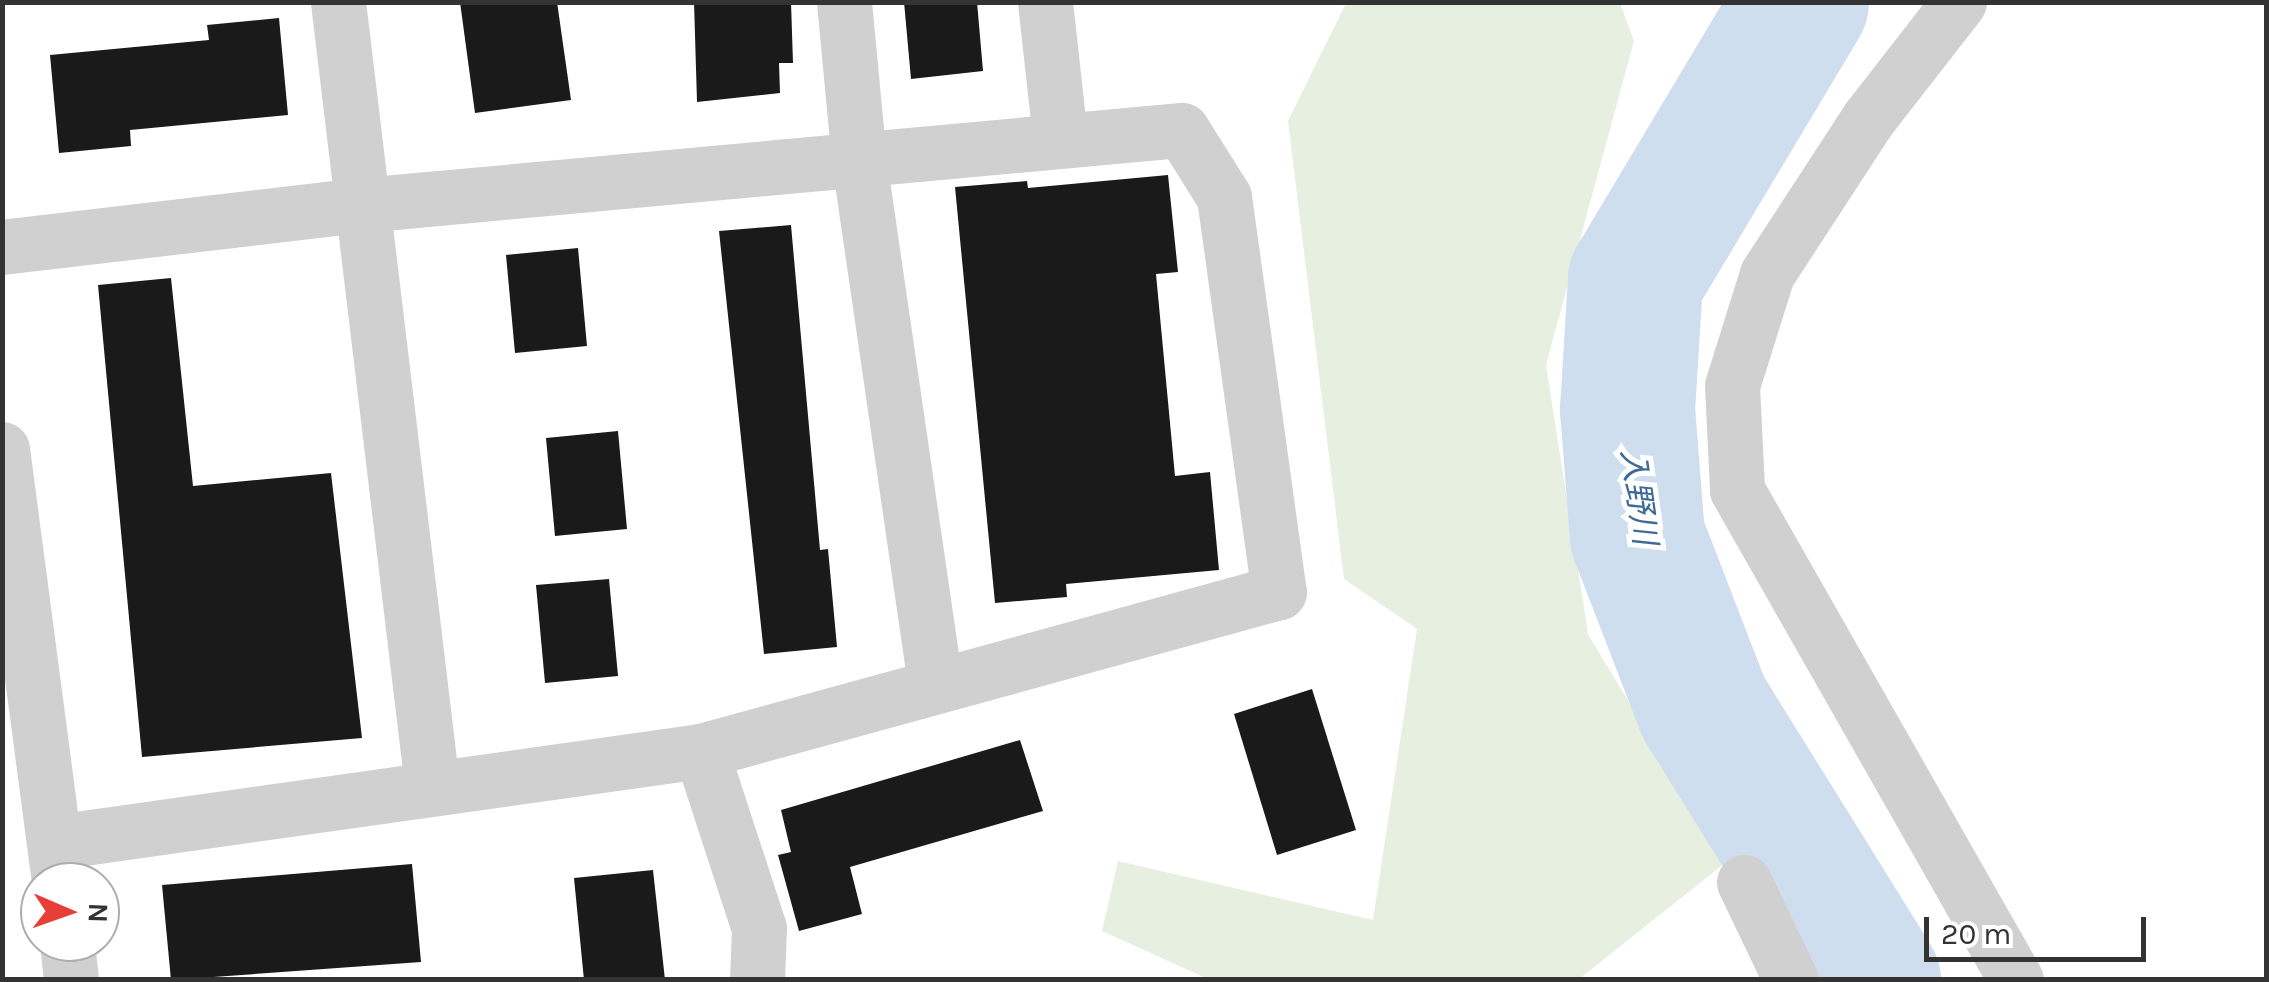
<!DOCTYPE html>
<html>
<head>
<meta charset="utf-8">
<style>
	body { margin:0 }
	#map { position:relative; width:2269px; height:982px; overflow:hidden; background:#fff; font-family:Karla,"Noto Sans JP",sans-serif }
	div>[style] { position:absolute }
	.green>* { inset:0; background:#e7efe1 }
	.river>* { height:135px; margin:-67.5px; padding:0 67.5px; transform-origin:67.5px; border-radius:67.5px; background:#cedeee }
	.building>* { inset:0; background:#1a1a1a }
	.minor>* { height:55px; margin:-27.5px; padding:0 27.5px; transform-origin:27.5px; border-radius:27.5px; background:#d0d0d0 }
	span { translate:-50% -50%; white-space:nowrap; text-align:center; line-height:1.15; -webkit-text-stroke:10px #fff; paint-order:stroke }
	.water-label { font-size:32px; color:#3e6a97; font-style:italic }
	.frame { position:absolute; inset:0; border:5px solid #333; pointer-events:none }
	.north { position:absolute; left:20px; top:862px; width:100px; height:100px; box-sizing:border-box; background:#fff; border:2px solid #adadad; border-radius:50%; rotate:92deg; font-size:28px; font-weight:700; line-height:40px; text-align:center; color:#333 }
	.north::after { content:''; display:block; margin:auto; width:35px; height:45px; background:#e73e37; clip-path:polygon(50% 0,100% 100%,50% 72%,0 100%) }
	.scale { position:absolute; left:1924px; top:917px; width:222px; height:45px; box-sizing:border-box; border:5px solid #333; border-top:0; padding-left:12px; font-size:30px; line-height:35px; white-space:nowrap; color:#333; -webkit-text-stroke:8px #fff; paint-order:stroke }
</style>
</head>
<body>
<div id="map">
	<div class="green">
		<i style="clip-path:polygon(1346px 3px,1620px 3px,1634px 41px,1546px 365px,1588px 634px,1725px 863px,1579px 979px,1208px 979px,1102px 931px,1118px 861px,1373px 920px,1417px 629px,1344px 579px,1288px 121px)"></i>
	</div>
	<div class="river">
		<i style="left:1801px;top:2px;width:323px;rotate:120.9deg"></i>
		<i style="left:1635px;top:279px;width:130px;rotate:93.5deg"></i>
		<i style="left:1627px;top:409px;width:127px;rotate:85.5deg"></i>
		<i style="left:1637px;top:536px;width:183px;rotate:68.9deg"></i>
		<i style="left:1703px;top:707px;width:322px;rotate:58.1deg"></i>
	</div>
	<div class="building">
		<i style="clip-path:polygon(460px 2px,557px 2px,571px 100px,475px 113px)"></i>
		<i style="clip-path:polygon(694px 2px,791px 2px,793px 63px,779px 63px,780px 93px,697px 102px)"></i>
		<i style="clip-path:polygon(904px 2px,977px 2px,983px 71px,911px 79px)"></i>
		<i style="clip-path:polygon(279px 18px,288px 115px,130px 130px,131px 146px,59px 153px,50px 55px,209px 40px,207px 25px)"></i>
		<i style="clip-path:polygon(1168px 175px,1178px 272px,1156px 274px,1175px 476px,1210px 472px,1219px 570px,1066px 584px,1067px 597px,995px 603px,955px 187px,1027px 181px,1028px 188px)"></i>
		<i style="clip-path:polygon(791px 225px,820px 550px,828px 549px,837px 647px,764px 654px,719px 231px)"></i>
		<i style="clip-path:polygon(578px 248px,587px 346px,515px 353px,506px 255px)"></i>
		<i style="clip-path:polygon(171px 278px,193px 486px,331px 473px,362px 738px,142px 757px,98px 285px)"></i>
		<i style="clip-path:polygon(618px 431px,627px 529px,555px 536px,546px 438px)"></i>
		<i style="clip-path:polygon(609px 579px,618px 676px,545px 683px,536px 585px)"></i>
		<i style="clip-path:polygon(1312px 689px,1356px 830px,1277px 855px,1234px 714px)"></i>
		<i style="clip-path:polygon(1020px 740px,1043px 811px,850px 867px,862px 914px,799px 931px,778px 855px,791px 852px,781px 810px)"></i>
		<i style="clip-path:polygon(412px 864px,421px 962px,171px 980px,162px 885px)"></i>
		<i style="clip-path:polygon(653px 870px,665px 980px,584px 980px,574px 878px)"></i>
	</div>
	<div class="minor">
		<i style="left:338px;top:2px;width:790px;rotate:83.16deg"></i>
		<i style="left:844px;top:2px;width:160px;rotate:84.6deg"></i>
		<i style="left:859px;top:161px;width:528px;rotate:81.72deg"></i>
		<i style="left:1045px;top:2px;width:137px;rotate:83.7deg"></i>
		<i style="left:1959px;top:2px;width:148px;rotate:127.9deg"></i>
		<i style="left:1868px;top:119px;width:185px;rotate:123.1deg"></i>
		<i style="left:1767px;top:274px;width:117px;rotate:107.4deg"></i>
		<i style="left:1732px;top:386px;width:104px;rotate:87.2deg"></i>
		<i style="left:1737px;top:490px;width:564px;rotate:60.34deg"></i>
		<i style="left:2px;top:247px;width:362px;rotate:-6.7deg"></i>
		<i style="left:362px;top:205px;width:823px;rotate:-5.23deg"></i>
		<i style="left:1182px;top:130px;width:79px;rotate:57.9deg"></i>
		<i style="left:1224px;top:197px;width:399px;rotate:82.1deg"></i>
		<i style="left:1279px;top:592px;width:599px;rotate:164.62deg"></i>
		<i style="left:701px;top:751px;width:652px;rotate:171.98deg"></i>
		<i style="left:2px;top:449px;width:437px;rotate:82.5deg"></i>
		<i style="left:701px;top:751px;width:186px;rotate:71.9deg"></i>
		<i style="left:759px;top:928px;width:52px;rotate:92.2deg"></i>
		<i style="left:1744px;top:882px;width:109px;rotate:64.4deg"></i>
		<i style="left:67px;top:942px;width:38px;rotate:84deg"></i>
	</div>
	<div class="water-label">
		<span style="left:1638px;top:497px;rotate:82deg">入野川</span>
	</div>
	<div class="frame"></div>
	<div class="north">N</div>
	<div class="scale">20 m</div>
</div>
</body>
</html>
